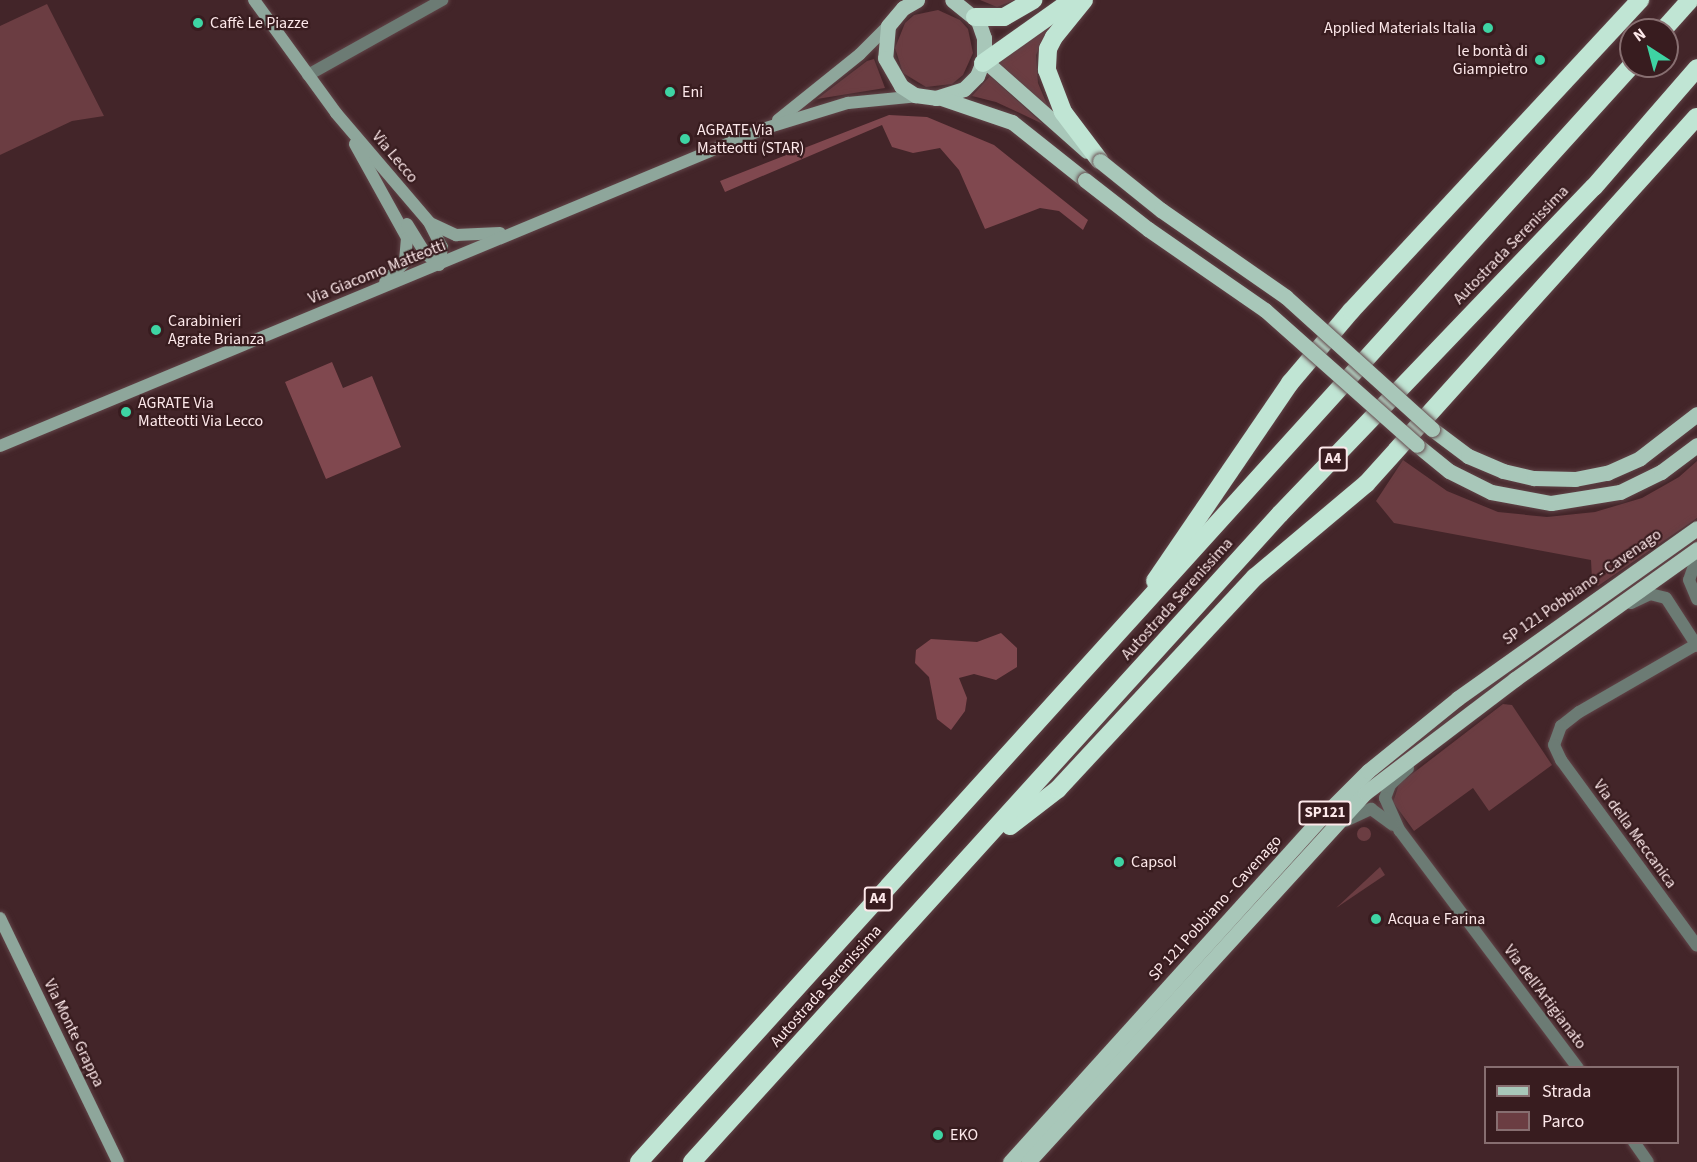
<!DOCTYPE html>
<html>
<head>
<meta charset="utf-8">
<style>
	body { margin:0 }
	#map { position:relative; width:1697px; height:1162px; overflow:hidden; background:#432529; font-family:"Source Sans 3",sans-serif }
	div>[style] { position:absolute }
	.green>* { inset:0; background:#6b3d42 }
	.round { border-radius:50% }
	.forest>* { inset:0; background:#80484f }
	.roads { filter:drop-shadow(0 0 2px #614448) drop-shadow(0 0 2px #614448) }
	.street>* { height:12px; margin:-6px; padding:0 6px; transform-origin:6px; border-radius:6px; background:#6c7b74 }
	.secondary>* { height:12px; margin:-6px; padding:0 6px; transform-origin:6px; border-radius:6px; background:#8ea69b }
	.primary>* { height:15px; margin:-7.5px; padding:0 7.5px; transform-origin:7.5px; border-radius:7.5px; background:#a8c7b9 }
	.highway>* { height:18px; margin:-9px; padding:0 9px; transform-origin:9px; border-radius:9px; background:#c0e5d4 }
	.bridges { filter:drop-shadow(0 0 2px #614448) drop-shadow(0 0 2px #614448) }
	.primary-bridge>* { height:15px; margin:-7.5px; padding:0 7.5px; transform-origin:7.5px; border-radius:7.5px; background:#a8c7b9 }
	.dots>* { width:16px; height:16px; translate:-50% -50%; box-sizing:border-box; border:3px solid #381c1f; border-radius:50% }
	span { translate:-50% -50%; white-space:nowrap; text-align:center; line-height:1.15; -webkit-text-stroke:4.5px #381c1f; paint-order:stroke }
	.shield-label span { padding:2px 4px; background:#381c1f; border:2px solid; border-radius:4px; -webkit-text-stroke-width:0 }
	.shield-label { font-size:15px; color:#fde8ea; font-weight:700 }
	.poi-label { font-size:16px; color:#fde8ea }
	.left { translate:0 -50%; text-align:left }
	.right { translate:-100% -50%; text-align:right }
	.street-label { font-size:16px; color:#fde8ea }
	.legend { position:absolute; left:1484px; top:1066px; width:195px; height:78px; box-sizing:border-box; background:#381c1f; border:2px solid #876e70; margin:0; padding:8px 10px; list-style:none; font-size:18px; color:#fde8ea }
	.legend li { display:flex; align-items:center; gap:12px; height:30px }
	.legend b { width:30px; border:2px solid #876e70 }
	.north { position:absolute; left:1619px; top:18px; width:60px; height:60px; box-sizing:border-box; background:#381c1f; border:2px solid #876e70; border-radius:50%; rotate:324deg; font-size:16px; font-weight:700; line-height:24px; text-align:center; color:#fde8ea }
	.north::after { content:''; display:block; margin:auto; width:21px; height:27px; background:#3ed4a3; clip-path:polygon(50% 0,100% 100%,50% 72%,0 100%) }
</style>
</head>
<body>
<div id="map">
	<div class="green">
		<i style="clip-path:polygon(980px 0,1015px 0,997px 7px)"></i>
		<i style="clip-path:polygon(47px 4px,104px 116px,72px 121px,0 155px,0 26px)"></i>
		<i style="clip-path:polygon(938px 10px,960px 20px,968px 29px,973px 53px,963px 75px,952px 84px,926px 87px,903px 73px,895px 48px,905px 23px,914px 15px)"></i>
		<i style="clip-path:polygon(1050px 24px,1036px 55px,1038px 83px,1048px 107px,998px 64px,998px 59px)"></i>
		<i style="clip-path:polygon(874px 59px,885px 88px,817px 99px,867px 61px)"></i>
		<i style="clip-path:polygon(990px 76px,1043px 124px,996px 102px,972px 96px)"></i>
		<i style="clip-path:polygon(1403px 460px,1447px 491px,1498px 512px,1547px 517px,1595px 512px,1642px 498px,1679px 477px,1697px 461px,1697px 518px,1598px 586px,1592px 580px,1591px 560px,1394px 523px,1376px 501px)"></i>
		<i style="clip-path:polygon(1503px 704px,1512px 705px,1552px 765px,1489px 811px,1473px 788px,1414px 831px,1393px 802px,1399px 784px)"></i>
		<i class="round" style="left:1357px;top:827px;width:14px;height:14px"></i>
		<i style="clip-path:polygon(1380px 867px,1385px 875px,1336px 908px)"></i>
	</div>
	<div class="forest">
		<i style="clip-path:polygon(889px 115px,927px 117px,994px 145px,1088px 220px,1083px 230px,1059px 211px,1040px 208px,985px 229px,959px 170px,940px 148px,913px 153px,892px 147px,882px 125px,725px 192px,720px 181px)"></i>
		<i style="clip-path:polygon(332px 362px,343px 388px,372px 376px,401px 447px,326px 479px,285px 382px)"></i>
		<i style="clip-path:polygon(1001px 633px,1017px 648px,1017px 667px,996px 680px,974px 674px,959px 678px,967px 698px,965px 711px,951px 730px,937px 719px,929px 677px,915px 663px,916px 650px,931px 639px,977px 642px)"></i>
	</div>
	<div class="roads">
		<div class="street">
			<i style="left:308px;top:75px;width:154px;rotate:-29.2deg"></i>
			<i style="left:1697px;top:557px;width:24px;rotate:109deg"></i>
			<i style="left:1689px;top:580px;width:21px;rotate:67deg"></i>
			<i style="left:1631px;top:603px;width:21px;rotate:-25deg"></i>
			<i style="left:1650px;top:594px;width:16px;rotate:14deg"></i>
			<i style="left:1666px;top:598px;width:57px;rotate:57.1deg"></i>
			<i style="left:1697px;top:644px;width:136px;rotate:150deg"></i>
			<i style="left:1579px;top:712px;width:23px;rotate:142deg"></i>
			<i style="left:1561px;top:726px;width:20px;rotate:110deg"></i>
			<i style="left:1554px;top:745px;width:17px;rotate:65deg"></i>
			<i style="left:1561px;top:760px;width:230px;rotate:53.8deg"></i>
			<i style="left:1408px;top:768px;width:25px;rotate:137deg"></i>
			<i style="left:1390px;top:785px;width:14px;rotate:111deg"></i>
			<i style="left:1385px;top:798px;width:36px;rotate:66deg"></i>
			<i style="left:1400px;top:831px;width:296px;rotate:53.1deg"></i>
			<i style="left:1345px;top:821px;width:29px;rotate:-25deg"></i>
			<i style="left:1371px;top:809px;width:27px;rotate:36deg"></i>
			<i style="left:1634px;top:1142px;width:24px;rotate:55deg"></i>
		</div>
		<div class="secondary">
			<i style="left:254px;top:0;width:140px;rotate:54deg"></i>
			<i style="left:336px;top:113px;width:143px;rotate:49.5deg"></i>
			<i style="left:429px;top:222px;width:28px;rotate:63deg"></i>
			<i style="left:442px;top:247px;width:18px;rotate:99deg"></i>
			<i style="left:778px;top:120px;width:105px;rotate:-38.8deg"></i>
			<i style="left:860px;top:54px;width:41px;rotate:-45deg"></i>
			<i style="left:355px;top:144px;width:107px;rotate:61deg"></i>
			<i style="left:407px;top:238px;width:24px;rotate:95deg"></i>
			<i style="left:405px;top:262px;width:28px;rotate:135deg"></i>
			<i style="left:430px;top:223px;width:29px;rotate:25deg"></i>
			<i style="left:456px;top:235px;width:44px;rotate:-2.6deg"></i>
			<i style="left:407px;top:224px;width:34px;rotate:58deg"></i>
			<i style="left:425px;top:253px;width:18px;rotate:41deg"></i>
			<i style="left:0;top:446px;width:829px;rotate:-22.55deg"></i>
			<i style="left:766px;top:128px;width:86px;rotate:-17deg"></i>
			<i style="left:848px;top:103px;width:71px;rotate:-5.6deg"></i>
			<i style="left:0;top:918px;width:271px;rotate:64.2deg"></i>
		</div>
		<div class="primary">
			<i style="left:917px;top:0;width:16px;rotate:150deg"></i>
			<i style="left:903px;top:8px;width:23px;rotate:130deg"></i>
			<i style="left:888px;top:26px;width:32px;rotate:95deg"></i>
			<i style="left:885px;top:58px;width:32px;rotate:60deg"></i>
			<i style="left:901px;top:86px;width:17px;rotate:33deg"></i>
			<i style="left:915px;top:95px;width:21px;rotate:8deg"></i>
			<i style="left:936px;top:98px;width:29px;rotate:-18deg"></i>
			<i style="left:964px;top:89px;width:18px;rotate:-45deg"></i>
			<i style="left:977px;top:76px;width:18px;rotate:-68deg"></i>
			<i style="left:984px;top:59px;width:21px;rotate:-90deg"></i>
			<i style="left:984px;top:38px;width:18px;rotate:-109deg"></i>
			<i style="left:978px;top:21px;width:33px;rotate:-141deg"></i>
			<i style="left:984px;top:60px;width:137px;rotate:41.5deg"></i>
			<i style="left:941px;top:98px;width:75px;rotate:18.7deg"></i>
			<i style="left:1012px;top:122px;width:93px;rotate:38.5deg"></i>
			<i style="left:1432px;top:429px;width:45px;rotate:36.9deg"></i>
			<i style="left:1468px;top:456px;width:38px;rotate:23deg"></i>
			<i style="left:1503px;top:471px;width:32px;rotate:13deg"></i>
			<i style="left:1534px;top:478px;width:41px;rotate:1.4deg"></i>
			<i style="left:1575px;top:479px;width:33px;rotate:-11deg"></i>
			<i style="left:1607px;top:473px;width:36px;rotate:-24deg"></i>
			<i style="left:1640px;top:458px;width:72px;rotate:-37.7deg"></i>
			<i style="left:1417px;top:445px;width:41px;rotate:39.1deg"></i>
			<i style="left:1449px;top:471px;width:47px;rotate:26.6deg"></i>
			<i style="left:1491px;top:492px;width:61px;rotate:10.4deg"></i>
			<i style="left:1551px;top:503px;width:70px;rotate:-9.1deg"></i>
			<i style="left:1620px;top:492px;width:46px;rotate:-26deg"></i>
			<i style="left:1661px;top:472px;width:45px;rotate:-36.9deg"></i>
			<i style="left:1010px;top:1162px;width:461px;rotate:-47.9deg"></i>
			<i style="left:1319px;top:820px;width:69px;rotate:-45deg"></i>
			<i style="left:1368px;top:771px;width:116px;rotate:-39deg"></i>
			<i style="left:1458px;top:698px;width:293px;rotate:-35.4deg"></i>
			<i style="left:1028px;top:1162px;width:500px;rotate:-47.6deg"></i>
			<i style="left:1365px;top:793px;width:188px;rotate:-37.2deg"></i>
			<i style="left:1515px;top:679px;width:224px;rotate:-35.5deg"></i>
		</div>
		<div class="highway">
			<i style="left:1084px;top:0;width:48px;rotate:129deg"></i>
			<i style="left:1054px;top:37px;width:13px;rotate:117deg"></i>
			<i style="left:1048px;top:49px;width:21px;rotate:93deg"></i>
			<i style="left:1047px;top:70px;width:45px;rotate:69.1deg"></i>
			<i style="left:1063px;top:112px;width:61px;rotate:52.9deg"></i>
			<i style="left:975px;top:17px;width:29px"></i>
			<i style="left:1004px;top:17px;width:34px;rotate:-30deg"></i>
			<i style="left:1663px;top:30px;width:40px;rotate:-48deg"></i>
			<i style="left:983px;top:63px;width:109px;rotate:-35.3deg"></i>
			<i style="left:1155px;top:581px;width:240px;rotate:-55.7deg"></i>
			<i style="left:1290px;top:383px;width:94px;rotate:-49.7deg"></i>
			<i style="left:1351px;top:311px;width:425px;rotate:-47.1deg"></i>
			<i style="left:1010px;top:826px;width:61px;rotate:-37.6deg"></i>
			<i style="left:1058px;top:789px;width:289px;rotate:-47.1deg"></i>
			<i style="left:1255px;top:577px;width:145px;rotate:-40deg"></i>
			<i style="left:1366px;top:484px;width:494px;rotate:-48deg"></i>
			<i style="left:639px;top:1162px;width:1478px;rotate:-47.85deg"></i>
			<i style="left:692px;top:1162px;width:875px;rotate:-47.78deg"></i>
			<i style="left:1280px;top:514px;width:453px;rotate:-46.2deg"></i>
			<i style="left:1594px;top:187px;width:157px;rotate:-49.1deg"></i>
		</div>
	</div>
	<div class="bridges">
		<div class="primary-bridge">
			<i style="left:1100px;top:161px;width:78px;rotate:38.8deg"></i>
			<i style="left:1161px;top:210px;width:152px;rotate:34.8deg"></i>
			<i style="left:1286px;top:297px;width:197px;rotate:42.1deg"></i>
			<i style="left:1085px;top:180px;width:80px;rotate:37.9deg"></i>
			<i style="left:1148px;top:229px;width:142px;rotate:34.7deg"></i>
			<i style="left:1265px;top:310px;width:203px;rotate:41.6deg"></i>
		</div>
	</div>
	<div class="dots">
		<i style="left:198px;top:23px;background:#3ed4a3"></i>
		<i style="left:1488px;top:28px;background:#3ed4a3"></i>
		<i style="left:1540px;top:60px;background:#3ed4a3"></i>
		<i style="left:670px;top:92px;background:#3ed4a3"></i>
		<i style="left:685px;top:139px;background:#3ed4a3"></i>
		<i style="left:156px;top:330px;background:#3ed4a3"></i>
		<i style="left:126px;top:412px;background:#3ed4a3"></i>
		<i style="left:1119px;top:862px;background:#3ed4a3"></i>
		<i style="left:1376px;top:919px;background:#3ed4a3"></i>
		<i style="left:938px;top:1135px;background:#3ed4a3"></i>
	</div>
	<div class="shield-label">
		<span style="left:1333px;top:459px">A4</span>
		<span style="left:1325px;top:813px">SP121</span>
		<span style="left:878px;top:899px">A4</span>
	</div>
	<div class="poi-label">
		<span class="left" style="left:210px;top:23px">Caffè Le Piazze</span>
		<span class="right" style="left:1476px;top:28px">Applied Materials Italia</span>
		<span class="right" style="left:1528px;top:60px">le bontà di<br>Giampietro</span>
		<span class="left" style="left:682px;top:92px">Eni</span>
		<span class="left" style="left:697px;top:139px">AGRATE Via<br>Matteotti (STAR)</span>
		<span class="left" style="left:168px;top:330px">Carabinieri<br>Agrate Brianza</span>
		<span class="left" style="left:138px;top:412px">AGRATE Via<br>Matteotti Via Lecco</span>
		<span class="left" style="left:1131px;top:862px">Capsol</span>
		<span class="left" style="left:1388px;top:919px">Acqua e Farina</span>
		<span class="left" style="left:950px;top:1135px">EKO</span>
	</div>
	<div class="street-label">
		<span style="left:395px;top:157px;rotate:50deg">Via Lecco</span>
		<span style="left:1511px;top:245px;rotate:-46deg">Autostrada Serenissima</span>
		<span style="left:377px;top:272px;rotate:-22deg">Via Giacomo Matteotti</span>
		<span style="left:1582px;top:587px;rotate:-35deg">SP 121 Pobbiano - Cavenago</span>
		<span style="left:1177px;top:599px;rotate:-48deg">Autostrada Serenissima</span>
		<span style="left:1635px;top:834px;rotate:54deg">Via della Meccanica</span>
		<span style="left:1215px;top:908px;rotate:-48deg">SP 121 Pobbiano - Cavenago</span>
		<span style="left:826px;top:986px;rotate:-48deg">Autostrada Serenissima</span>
		<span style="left:1545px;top:997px;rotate:53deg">Via dell'Artigianato</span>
		<span style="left:74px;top:1033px;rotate:64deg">Via Monte Grappa</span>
	</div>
	<ul class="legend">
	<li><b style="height:8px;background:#a8c7b9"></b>Strada</li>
	<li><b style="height:16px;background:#6b3d42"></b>Parco</li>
	</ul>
	<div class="north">N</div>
</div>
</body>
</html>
